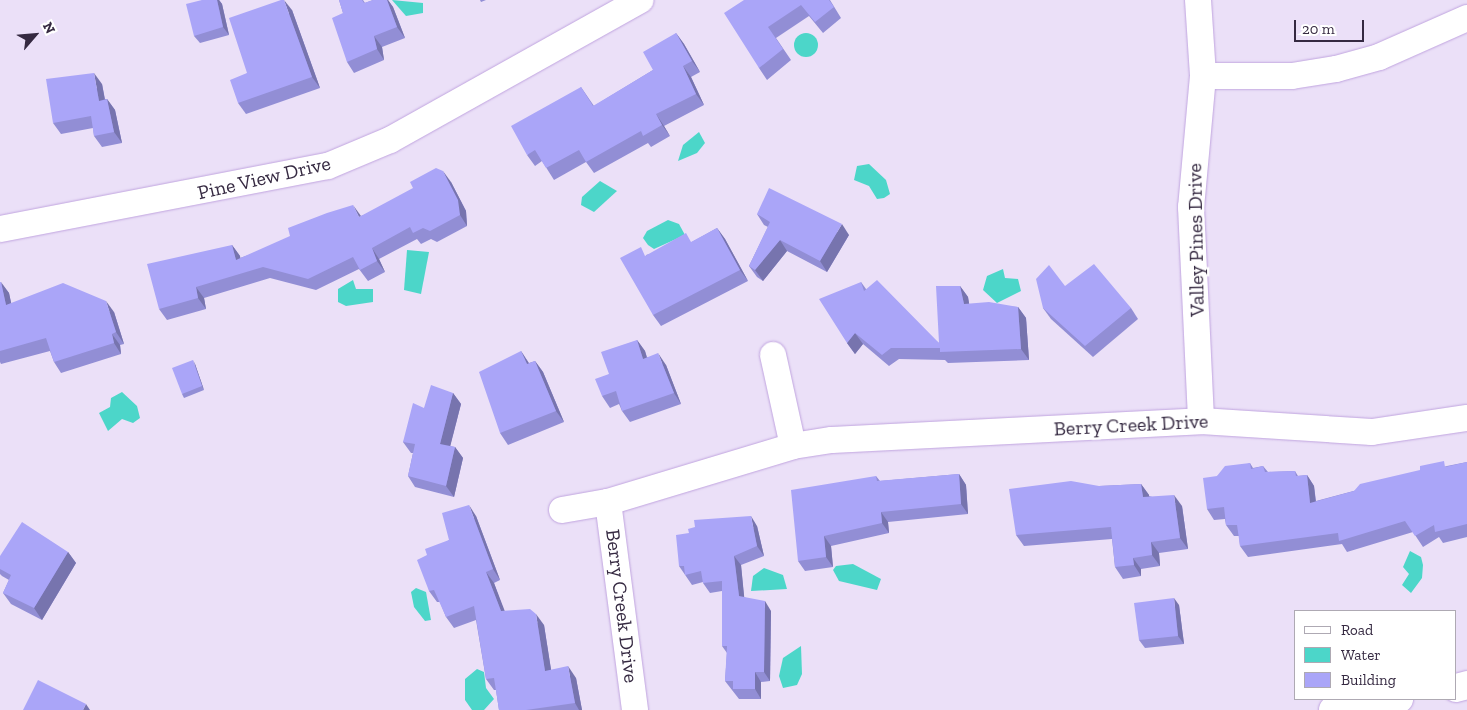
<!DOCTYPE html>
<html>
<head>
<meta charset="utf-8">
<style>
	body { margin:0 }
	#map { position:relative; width:1467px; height:710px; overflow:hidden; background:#ebe0f8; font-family:"Zilla Slab",serif }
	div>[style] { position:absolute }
	.water>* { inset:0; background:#4cd6c9 }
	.round { border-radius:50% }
	.roads { filter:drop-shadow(0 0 1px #c0a4df) drop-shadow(0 0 1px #c0a4df) }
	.street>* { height:26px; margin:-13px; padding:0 13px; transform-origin:13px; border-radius:13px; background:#fff }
	.primary>* { height:28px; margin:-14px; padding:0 14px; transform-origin:14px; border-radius:14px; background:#fff }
	.wall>* { inset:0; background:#928ed5 }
	.shaded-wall>* { inset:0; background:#7774ae }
	.building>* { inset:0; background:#aaa5f8 }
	span { translate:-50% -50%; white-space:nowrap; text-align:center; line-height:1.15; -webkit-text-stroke:4.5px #fff; paint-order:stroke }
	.street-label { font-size:20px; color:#352941 }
	.legend { position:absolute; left:1294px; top:610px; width:162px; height:90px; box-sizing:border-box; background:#fff; border:1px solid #aea9b3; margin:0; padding:6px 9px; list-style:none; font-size:15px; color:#352941 }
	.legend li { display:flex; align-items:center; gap:10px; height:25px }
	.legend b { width:25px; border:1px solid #aea9b3 }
	.north { position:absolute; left:10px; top:10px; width:50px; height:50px; -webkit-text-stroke:4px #fff; paint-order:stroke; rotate:63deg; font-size:14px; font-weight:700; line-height:20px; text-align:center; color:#352941 }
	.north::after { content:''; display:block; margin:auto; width:18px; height:22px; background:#352941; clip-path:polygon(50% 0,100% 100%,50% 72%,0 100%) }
	.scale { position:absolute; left:1294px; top:20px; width:70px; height:22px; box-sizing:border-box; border:2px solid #352941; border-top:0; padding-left:6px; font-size:15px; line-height:18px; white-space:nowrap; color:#352941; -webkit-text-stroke:4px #fff; paint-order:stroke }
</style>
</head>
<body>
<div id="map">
	<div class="water">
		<i style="clip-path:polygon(392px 0,423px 3px,423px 13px,406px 16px)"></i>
		<i class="round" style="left:794px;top:33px;width:24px;height:24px"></i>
		<i style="clip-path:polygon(699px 132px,705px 143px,697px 153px,678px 161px,683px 145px)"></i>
		<i style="clip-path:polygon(869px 164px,886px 180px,890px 194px,884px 198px,877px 199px,869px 186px,854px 180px,857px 166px)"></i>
		<i style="clip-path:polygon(600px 181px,617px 191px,594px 212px,581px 205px,582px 197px)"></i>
		<i style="clip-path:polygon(668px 220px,679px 224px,685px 235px,654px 249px,648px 245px,643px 238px,647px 231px)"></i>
		<i style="clip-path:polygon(407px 250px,429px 252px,421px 294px,404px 290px)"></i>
		<i style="clip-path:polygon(1003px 269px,1005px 278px,1018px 279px,1021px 291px,997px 303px,983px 290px,987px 276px)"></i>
		<i style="clip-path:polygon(353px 280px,356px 289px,373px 289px,373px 302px,346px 306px,338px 302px,338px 289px)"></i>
		<i style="clip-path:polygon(122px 392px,137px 406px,140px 418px,133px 423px,122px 419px,108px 431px,99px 413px,110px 407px,111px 398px)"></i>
		<i style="clip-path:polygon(1410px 551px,1421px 557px,1423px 565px,1422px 578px,1411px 593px,1402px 585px,1409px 574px,1403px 567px)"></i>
		<i style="clip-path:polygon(853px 564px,881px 579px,877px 590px,839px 581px,833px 570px,836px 566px)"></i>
		<i style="clip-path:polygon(764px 568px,783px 575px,787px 589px,751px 591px,753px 576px)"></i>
		<i style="clip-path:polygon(416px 588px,426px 592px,431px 620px,425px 621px,414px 607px,411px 592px)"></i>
		<i style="clip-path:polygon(801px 646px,802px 674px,797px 685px,783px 688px,779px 676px,783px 658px)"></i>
		<i style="clip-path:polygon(477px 669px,484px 672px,486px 688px,494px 699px,484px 710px,472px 710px,465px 700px,465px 679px)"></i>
	</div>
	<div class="roads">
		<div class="street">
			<i style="left:1198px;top:0;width:76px;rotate:86.2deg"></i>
			<i style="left:1203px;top:76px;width:132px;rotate:95.2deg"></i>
			<i style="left:1191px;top:207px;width:214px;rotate:87.3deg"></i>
			<i style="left:1203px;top:76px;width:89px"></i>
			<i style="left:1292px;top:76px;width:45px;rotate:-9deg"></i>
			<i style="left:1336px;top:69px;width:45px;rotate:-15.6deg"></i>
			<i style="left:1379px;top:57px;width:96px;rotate:-23.9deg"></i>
			<i style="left:0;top:229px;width:334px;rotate:-10.9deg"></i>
			<i style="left:328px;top:166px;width:67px;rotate:-22.8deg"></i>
			<i style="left:390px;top:140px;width:287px;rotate:-29.2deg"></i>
			<i style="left:773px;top:355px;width:93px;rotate:77.6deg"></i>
			<i style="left:608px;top:502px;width:210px;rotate:82.6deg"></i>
			<i style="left:562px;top:510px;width:47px;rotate:-9.9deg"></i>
			<i style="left:608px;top:502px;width:193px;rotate:-16.8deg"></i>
			<i style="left:793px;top:446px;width:39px;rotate:-9deg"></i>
			<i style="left:832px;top:440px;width:369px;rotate:-2.9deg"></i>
			<i style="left:1201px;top:421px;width:171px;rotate:3.7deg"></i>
			<i style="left:1372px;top:432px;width:96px;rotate:-8.4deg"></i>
		</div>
		<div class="primary">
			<i style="left:1456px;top:688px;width:11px;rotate:-15deg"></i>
			<i style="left:1333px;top:710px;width:67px;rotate:-9.5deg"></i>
		</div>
	</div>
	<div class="wall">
		<i style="clip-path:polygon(202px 0,219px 0,222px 4px,229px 35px,200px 43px,194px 36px)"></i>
		<i style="clip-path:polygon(339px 0,363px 0,365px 3px,373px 0,388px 0,393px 7px,405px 38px,382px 47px,384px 60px,354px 73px,347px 62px,343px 13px)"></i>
		<i style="clip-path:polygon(480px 0,486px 0,481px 2px)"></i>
		<i style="clip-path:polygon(744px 0,830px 0,841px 18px,823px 33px,809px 16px,776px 38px,791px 60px,767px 80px,759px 68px)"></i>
		<i style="clip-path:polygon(292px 10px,320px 88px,246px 114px,238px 103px,247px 73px)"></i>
		<i style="clip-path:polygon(676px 33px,684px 44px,700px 72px,691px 77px,704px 105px,664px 126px,670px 136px,651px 147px,648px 143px,594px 173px,586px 162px,554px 180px,542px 161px,535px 166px,527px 155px,581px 87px,594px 106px,653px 70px)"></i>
		<i style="clip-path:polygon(102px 84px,105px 99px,107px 99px,115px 110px,122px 143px,102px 147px,94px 136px,93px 128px,61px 134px,53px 123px)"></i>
		<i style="clip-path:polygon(451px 182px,466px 211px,467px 226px,437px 242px,431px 239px,421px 244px,417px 239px,379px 259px,385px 272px,368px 281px,359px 269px,316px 290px,270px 278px,204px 298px,206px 309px,167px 320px,159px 309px,232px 245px,240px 256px,240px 258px,361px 216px)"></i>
		<i style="clip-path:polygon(757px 214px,849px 235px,827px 272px,787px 251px,763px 281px,757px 277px,749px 266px,768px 227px,764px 225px)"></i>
		<i style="clip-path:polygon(717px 228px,725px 239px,748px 281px,661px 326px,653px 315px,646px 255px,692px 242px)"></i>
		<i style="clip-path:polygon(0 282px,9px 293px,11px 303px,114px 312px,124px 344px,120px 345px,121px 354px,61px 373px,54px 362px,50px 351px,1px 364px,0 362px)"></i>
		<i style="clip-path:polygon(861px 282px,866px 289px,939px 343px,960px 286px,968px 297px,969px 304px,1018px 307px,1026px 318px,1029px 360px,948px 363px,945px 360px,899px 359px,889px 366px,863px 344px,855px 354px,847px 343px)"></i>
		<i style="clip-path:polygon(1065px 286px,1131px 308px,1138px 319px,1093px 357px,1051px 319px,1043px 308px)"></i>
		<i style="clip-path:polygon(637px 340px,645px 351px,647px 357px,666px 365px,681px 404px,630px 422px,622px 411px,619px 404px,610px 408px,602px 396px,609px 374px)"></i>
		<i style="clip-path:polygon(521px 351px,529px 363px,535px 361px,543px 372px,564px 422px,508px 445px,500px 433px)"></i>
		<i style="clip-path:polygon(195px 364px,204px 390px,184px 398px,182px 394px)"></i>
		<i style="clip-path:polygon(453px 393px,461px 404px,450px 446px,455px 447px,463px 458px,454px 497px,415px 487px,408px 476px,413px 453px,411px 453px,403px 442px,424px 408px)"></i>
		<i style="clip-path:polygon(1467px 462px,1467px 537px,1443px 543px,1439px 537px,1423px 547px,1413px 532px,1347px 552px,1342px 544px,1248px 557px,1240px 546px,1239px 536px,1234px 536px,1226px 525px,1225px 519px,1214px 520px,1207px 509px,1217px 476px,1250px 463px,1253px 468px,1263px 466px,1268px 472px,1295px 471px,1298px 476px,1307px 475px,1314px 486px,1316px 501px,1447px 466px)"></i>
		<i style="clip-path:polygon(959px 474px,966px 485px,968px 514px,888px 522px,889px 533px,831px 546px,833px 567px,805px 571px,798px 561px,876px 476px,880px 481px)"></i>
		<i style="clip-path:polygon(1141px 484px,1149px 495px,1149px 496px,1182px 506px,1188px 549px,1159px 553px,1160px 566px,1141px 569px,1141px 576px,1123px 579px,1115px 567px,1112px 539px,1024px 546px,1016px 535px,1099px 486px)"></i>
		<i style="clip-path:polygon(476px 516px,500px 580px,494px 583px,504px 611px,544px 625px,551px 670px,576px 678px,582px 710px,499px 710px,496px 690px,494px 690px,486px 679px,476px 620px,454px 628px,446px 617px,440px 602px,437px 602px,429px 591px,427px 555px,449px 540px)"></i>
		<i style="clip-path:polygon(757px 526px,764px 556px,741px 565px,744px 597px,771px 611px,770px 681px,761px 682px,761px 699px,739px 699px,725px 681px,727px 653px,722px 646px,722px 591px,710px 593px,703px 583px,703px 582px,692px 585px,679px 566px)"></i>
		<i style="clip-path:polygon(68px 552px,76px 563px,42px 620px,11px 604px,3px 593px,9px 580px,2px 576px,0 574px,0 556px)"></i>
		<i style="clip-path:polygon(1179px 605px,1184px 644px,1145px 648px,1139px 640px)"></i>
	</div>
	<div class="shaded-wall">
		<i style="clip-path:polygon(217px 0,219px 0,222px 4px,229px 35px,223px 27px)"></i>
		<i style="clip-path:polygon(284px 0,292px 10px,320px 88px,312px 77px)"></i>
		<i style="clip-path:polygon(387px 0,388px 0,393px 7px,405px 38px,397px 27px)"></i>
		<i style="clip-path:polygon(676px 33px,684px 44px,700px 72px,692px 61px)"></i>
		<i style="clip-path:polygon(374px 36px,382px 47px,384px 60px,377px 49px)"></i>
		<i style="clip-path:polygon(683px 66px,691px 77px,704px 105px,696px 94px)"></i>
		<i style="clip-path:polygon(94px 73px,102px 84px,107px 112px,99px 101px)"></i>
		<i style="clip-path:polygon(107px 99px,115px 110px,122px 143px,114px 132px)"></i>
		<i style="clip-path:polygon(656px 114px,664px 126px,670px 136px,662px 125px)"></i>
		<i style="clip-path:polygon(443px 171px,451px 182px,466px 211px,467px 226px,460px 215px)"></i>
		<i style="clip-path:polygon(353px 205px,361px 216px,359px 217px)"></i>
		<i style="clip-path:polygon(842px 224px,849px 235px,827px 272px,820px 261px)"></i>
		<i style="clip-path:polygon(717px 228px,725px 239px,748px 281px,740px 270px)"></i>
		<i style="clip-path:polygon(780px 240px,787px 251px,763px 281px,755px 270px)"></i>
		<i style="clip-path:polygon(232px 245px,240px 256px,243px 272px,236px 260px)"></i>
		<i style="clip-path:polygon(372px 248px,379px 259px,385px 272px,377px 261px)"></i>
		<i style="clip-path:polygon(1px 282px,9px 293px,14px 316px,6px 305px)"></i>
		<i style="clip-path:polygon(960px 286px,968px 297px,971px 315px,964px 304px)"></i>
		<i style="clip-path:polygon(196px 287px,204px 298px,206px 309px,198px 298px)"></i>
		<i style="clip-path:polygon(106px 301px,114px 312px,124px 344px,116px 332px)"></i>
		<i style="clip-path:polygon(1018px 307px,1026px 318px,1029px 360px,1021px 349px)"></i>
		<i style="clip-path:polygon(855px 333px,863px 344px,855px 354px,847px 343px)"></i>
		<i style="clip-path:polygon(112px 334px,120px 345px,121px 354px,114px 343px)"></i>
		<i style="clip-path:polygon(637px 340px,645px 351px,650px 370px,643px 359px)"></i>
		<i style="clip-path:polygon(521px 351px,528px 362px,535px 376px,527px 364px)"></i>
		<i style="clip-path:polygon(658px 353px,666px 365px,681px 404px,674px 393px)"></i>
		<i style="clip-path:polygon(193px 360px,195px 364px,204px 390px,202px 386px)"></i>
		<i style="clip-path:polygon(535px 361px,543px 372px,564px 422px,556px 411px)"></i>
		<i style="clip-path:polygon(453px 393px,461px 404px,448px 455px,440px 444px)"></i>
		<i style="clip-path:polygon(455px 447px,463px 458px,454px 497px,446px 486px)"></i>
		<i style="clip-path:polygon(959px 474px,966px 485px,968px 514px,961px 504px)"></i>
		<i style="clip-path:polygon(1307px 475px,1314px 486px,1317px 514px,1310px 503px)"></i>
		<i style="clip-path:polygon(1141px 484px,1149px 495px,1151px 508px,1143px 497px)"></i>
		<i style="clip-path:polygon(1174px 495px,1182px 506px,1188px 549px,1180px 538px)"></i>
		<i style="clip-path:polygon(469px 505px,476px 516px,500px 580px,493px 569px)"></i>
		<i style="clip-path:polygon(881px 512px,888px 522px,889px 533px,882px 523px)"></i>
		<i style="clip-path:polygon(751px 516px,757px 526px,764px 556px,757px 546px)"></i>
		<i style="clip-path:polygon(824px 536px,831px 546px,833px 567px,826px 557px)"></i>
		<i style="clip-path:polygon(1151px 542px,1159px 553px,1160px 566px,1152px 555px)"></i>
		<i style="clip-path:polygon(68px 552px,76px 563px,42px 620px,34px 608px)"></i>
		<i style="clip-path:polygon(734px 556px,741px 565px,745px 605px,739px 596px)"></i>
		<i style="clip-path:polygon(1133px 558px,1141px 569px,1141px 576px,1134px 565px)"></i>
		<i style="clip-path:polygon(486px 572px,494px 583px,509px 622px,501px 611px)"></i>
		<i style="clip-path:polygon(1174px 598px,1179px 605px,1184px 644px,1178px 636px)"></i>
		<i style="clip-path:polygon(765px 601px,771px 611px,770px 681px,764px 672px)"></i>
		<i style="clip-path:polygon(536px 614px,544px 625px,553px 682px,545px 671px)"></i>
		<i style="clip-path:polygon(568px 666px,576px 678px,582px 710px,579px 710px,575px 703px)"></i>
		<i style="clip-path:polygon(755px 672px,761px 682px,761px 699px,755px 689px)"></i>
		<i style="clip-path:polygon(86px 704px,90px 710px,83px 710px)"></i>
	</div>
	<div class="building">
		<i style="clip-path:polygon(202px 0,217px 0,223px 27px,194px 36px,186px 4px)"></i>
		<i style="clip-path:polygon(281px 0,284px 0,312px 77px,238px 103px,230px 80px,247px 73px,229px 18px)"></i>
		<i style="clip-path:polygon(339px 0,362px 0,364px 3px,373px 0,387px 0,397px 27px,374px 36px,377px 49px,347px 62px,332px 18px,343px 13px)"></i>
		<i style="clip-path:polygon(744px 0,829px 0,834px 7px,815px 22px,801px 5px,768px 27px,783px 49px,759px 68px,724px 13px)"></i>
		<i style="clip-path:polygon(676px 33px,692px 61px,683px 66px,696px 94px,656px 114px,662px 125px,643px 136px,641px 131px,586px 162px,579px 150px,546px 168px,535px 150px,527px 155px,511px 126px,581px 87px,593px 106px,653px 70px,643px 52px)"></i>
		<i style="clip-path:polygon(94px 73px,99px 101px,107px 99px,114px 132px,94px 136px,91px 116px,53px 123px,46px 79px)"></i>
		<i style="clip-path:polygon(436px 168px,443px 171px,458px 200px,460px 215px,430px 231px,423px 228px,413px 233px,410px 227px,372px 248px,377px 261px,360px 270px,353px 257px,308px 279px,263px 267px,196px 287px,198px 298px,159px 309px,147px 264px,232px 245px,236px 260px,290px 236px,288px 228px,327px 213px,353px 205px,359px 217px,413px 188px,410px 182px)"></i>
		<i style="clip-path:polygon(769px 188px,842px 224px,820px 261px,780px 240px,755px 270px,749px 266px,770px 222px,757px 214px)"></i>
		<i style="clip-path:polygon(717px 228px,740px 270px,653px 315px,620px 258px,641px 247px,645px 256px,686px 233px,691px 242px)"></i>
		<i style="clip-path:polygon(1094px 264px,1131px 308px,1085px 346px,1043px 308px,1036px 279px,1049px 265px,1065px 286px)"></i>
		<i style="clip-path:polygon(877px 280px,939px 343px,936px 286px,960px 286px,964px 304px,989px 302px,1018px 307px,1021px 349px,940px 352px,940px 348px,891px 348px,882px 355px,855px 333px,847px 343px,819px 299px,861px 282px,864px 291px)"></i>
		<i style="clip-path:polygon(0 282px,1px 282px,6px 305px,63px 283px,106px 301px,116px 332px,112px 334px,114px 343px,54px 362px,46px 338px,0 351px)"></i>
		<i style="clip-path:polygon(637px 340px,643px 359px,658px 353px,674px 393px,622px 411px,616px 391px,602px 396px,595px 379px,609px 374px,601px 352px)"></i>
		<i style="clip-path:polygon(521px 351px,527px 364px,535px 361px,556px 411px,500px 433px,479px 372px)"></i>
		<i style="clip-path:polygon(193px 360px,202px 386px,182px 394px,172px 368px)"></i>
		<i style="clip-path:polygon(431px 385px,453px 393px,440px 444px,455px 447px,446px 486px,408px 476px,415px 444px,403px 442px,413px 403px,424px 408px)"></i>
		<i style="clip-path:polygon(1444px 461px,1445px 467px,1467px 462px,1467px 524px,1435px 532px,1434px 525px,1415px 536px,1405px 521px,1339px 541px,1338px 533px,1240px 546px,1237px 525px,1226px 525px,1224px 507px,1207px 509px,1203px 478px,1217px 476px,1225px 466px,1250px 463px,1251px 469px,1263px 466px,1265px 472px,1295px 471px,1296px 476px,1307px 475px,1310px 503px,1354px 491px,1360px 484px,1420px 470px,1420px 466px)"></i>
		<i style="clip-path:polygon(959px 474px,961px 504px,881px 512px,882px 523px,824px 536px,826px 557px,798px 561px,791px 490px,876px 476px,877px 481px)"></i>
		<i style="clip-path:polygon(1071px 481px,1099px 486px,1141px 484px,1143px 497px,1174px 495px,1180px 538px,1151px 542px,1152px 555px,1133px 558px,1134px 565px,1115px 567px,1111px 527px,1016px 535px,1009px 489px)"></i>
		<i style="clip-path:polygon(469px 505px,493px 569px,486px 572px,501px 611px,530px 609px,536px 614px,545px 671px,568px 666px,575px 703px,526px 710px,499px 710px,494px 678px,486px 679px,474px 606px,446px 617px,434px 590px,429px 591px,417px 560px,427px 555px,425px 549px,449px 540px,442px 513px)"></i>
		<i style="clip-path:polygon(751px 516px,757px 546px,734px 556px,739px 596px,765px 601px,764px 672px,755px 672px,755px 689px,733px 689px,733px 681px,725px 681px,727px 646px,722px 646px,722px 581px,703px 583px,701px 571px,685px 575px,684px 566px,679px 566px,676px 535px,689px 533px,688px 529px,695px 527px,694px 520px)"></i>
		<i style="clip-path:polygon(22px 522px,68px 552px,34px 608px,3px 593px,11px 575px,0 569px,0 556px)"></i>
		<i style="clip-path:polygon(1174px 598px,1178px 636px,1139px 640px,1134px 603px)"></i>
		<i style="clip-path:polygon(38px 680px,86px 704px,83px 710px,23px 710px)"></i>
	</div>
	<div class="street-label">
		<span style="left:264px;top:178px;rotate:-13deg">Pine View Drive</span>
		<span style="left:1196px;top:240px;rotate:-91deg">Valley Pines Drive</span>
		<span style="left:1131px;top:425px;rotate:-3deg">Berry Creek Drive</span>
		<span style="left:622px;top:606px;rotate:83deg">Berry Creek Drive</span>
	</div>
	<ul class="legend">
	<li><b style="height:6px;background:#fff"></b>Road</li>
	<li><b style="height:14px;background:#4cd6c9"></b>Water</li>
	<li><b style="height:14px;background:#aaa5f8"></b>Building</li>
	</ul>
	<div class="north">N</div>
	<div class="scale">20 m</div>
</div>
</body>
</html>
